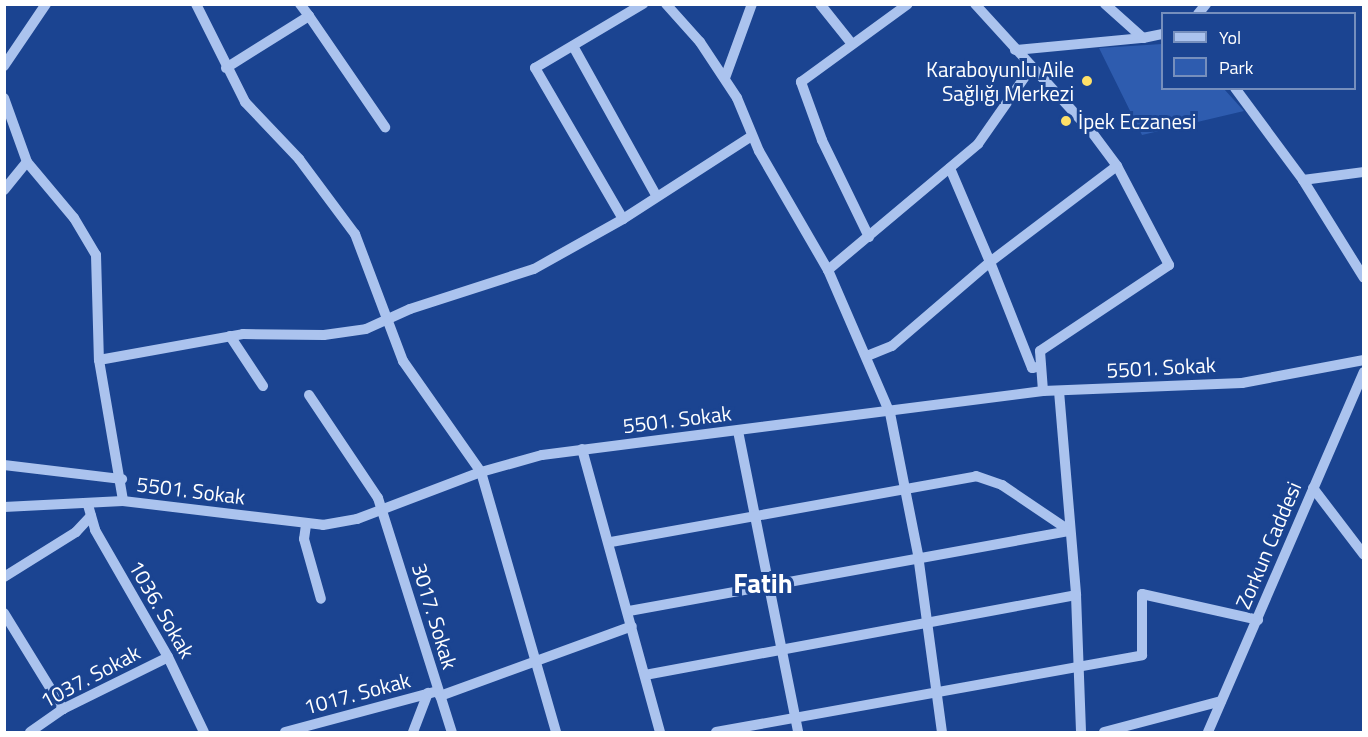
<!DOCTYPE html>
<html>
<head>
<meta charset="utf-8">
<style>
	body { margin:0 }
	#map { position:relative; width:1368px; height:737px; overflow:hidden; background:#1b4491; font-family:"Titillium Web",sans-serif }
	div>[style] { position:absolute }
	.green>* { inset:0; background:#2e5caf }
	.minor>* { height:10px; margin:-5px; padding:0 5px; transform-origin:5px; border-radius:5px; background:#abc3ee }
	.dots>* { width:16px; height:16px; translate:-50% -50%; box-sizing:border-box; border:3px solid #1b4491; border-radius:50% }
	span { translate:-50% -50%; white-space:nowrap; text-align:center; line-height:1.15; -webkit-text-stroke:6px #1b4491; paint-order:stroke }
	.poi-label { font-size:21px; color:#fff }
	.right { translate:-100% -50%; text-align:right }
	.left { translate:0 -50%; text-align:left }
	.street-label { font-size:21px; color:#fff }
	.district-label { font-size:27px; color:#fff; font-weight:700 }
	.frame { position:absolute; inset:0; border:6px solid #fff; pointer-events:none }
	.legend { position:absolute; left:1161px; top:12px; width:195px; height:78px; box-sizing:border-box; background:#1b4491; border:2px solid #768fbd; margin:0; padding:8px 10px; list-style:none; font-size:18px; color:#fff }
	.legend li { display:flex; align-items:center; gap:12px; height:30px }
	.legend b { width:30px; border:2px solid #768fbd }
</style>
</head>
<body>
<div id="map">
	<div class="green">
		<i style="clip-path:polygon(1162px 44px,1162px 88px,1224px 89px,1244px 111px,1142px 135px,1099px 48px)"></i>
	</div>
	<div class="minor">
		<i style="left:196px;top:4px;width:110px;rotate:63.4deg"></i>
		<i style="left:245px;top:102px;width:79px;rotate:46.5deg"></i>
		<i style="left:299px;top:159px;width:94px;rotate:53.3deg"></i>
		<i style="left:355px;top:234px;width:136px;rotate:69.3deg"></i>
		<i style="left:403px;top:361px;width:136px;rotate:54.9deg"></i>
		<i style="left:481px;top:472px;width:271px;rotate:73.9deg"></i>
		<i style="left:666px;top:4px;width:51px;rotate:48.2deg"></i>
		<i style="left:700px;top:42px;width:67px;rotate:56.5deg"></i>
		<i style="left:737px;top:98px;width:57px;rotate:67.5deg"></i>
		<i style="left:759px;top:151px;width:138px;rotate:59.9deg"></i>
		<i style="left:828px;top:270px;width:156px;rotate:66.6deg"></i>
		<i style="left:890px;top:413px;width:145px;rotate:78.8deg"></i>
		<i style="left:918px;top:555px;width:179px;rotate:82.3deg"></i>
		<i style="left:820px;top:4px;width:51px;rotate:51.3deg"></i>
		<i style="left:975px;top:4px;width:172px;rotate:47.6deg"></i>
		<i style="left:1091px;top:131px;width:44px;rotate:53.4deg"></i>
		<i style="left:1117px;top:166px;width:112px;rotate:62.3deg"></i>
		<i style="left:1169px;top:265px;width:155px;rotate:146.3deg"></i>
		<i style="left:1040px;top:351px;width:40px;rotate:85.7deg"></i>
		<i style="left:1198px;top:14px;width:13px;rotate:-51deg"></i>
		<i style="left:309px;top:16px;width:135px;rotate:55.6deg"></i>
		<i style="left:1143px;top:38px;width:19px;rotate:-12deg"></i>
		<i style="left:573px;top:46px;width:171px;rotate:60.9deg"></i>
		<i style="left:1015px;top:50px;width:129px;rotate:-5.4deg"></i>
		<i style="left:1143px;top:38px;width:51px;rotate:-138.2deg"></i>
		<i style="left:4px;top:66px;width:75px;rotate:-55.9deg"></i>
		<i style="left:226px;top:68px;width:98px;rotate:-32.1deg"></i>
		<i style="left:309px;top:16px;width:15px;rotate:-127deg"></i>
		<i style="left:725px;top:78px;width:79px;rotate:-70deg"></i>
		<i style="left:1235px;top:88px;width:114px;rotate:53.5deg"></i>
		<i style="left:1303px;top:180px;width:115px;rotate:58.1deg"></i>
		<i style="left:4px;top:98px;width:68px;rotate:70.2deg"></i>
		<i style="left:27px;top:162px;width:73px;rotate:50deg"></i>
		<i style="left:74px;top:218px;width:43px;rotate:59.3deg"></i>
		<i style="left:96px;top:255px;width:105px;rotate:88.4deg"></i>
		<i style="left:99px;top:360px;width:143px;rotate:80.3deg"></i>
		<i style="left:1303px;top:180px;width:62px;rotate:-7.5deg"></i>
		<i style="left:4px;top:190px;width:36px;rotate:-51deg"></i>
		<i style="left:623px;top:219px;width:175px;rotate:-120.2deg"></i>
		<i style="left:535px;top:68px;width:126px;rotate:-30.7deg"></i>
		<i style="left:869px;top:237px;width:108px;rotate:-115.9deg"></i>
		<i style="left:822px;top:140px;width:62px;rotate:-109.9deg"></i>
		<i style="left:801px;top:82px;width:132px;rotate:-36.1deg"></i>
		<i style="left:828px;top:270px;width:196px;rotate:-40deg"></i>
		<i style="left:978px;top:144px;width:93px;rotate:-55.1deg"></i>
		<i style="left:230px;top:336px;width:60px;rotate:56.6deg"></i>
		<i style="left:867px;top:356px;width:27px;rotate:-22deg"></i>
		<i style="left:892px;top:346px;width:129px;rotate:-40.6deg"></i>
		<i style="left:990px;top:262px;width:102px;rotate:-113.1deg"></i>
		<i style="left:99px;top:360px;width:146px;rotate:-10.2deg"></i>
		<i style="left:243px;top:334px;width:81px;rotate:0.7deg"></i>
		<i style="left:324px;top:335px;width:42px;rotate:-8.1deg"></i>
		<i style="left:366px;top:329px;width:48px;rotate:-24.4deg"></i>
		<i style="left:410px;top:309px;width:130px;rotate:-17.9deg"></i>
		<i style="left:534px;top:269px;width:102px;rotate:-29.3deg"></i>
		<i style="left:623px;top:219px;width:153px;rotate:-32.8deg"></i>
		<i style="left:1041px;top:366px;width:9px;rotate:167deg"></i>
		<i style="left:1032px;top:368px;width:114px;rotate:-111.6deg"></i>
		<i style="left:990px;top:262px;width:159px;rotate:-37.1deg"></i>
		<i style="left:1059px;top:391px;width:205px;rotate:85.2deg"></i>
		<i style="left:1076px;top:595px;width:137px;rotate:87.9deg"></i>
		<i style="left:309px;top:395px;width:124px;rotate:56.2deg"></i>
		<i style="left:378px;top:498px;width:245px;rotate:72.5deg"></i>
		<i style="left:738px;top:431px;width:307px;rotate:78.7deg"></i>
		<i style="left:582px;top:449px;width:294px;rotate:74.6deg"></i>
		<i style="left:4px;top:465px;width:119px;rotate:6.8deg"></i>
		<i style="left:1313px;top:488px;width:84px;rotate:52.7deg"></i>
		<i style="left:88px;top:505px;width:26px;rotate:74deg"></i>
		<i style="left:95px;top:530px;width:146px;rotate:60.1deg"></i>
		<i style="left:168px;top:657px;width:83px;rotate:64.4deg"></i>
		<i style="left:4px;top:507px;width:119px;rotate:-2.9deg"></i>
		<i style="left:123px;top:501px;width:201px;rotate:6.8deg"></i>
		<i style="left:323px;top:525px;width:35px;rotate:-10deg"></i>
		<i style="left:357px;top:519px;width:133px;rotate:-20.8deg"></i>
		<i style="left:481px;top:472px;width:63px;rotate:-15.6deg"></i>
		<i style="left:542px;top:455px;width:505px;rotate:-7.28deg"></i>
		<i style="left:1043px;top:391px;width:199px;rotate:-2.3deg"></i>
		<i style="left:1242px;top:383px;width:124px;rotate:-10.7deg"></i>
		<i style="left:306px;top:525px;width:14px;rotate:98deg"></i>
		<i style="left:304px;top:539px;width:62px;rotate:74.2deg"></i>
		<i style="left:611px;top:542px;width:371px;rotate:-10.2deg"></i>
		<i style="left:976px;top:476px;width:28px;rotate:19deg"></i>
		<i style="left:1002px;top:485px;width:82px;rotate:34.1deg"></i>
		<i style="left:4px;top:577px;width:85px;rotate:-32deg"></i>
		<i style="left:76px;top:532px;width:22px;rotate:-47deg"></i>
		<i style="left:629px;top:611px;width:448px;rotate:-10.3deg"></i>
		<i style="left:4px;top:613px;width:113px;rotate:58.4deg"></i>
		<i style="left:645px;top:675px;width:438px;rotate:-10.5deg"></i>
		<i style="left:440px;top:696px;width:204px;rotate:-20deg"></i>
		<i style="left:30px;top:732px;width:40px;rotate:-34.9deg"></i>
		<i style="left:63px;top:709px;width:117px;rotate:-26.3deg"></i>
		<i style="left:285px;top:732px;width:158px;rotate:-15deg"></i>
		<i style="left:413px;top:732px;width:42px;rotate:-69deg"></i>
		<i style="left:716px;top:732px;width:433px;rotate:-10.2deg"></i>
		<i style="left:1142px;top:655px;width:61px;rotate:-90deg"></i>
		<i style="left:1142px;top:594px;width:119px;rotate:12.6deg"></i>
		<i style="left:1104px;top:732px;width:121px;rotate:-14.8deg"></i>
		<i style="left:1208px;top:732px;width:392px;rotate:-66.6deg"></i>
	</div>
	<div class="dots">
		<i style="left:1087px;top:81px;background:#ffe168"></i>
		<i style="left:1066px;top:121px;background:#ffe168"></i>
	</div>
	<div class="poi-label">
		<span class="right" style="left:1074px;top:81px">Karaboyunlu Aile<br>Sağlığı Merkezi</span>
		<span class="left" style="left:1078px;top:121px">İpek Eczanesi</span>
	</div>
	<div class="street-label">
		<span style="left:1161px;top:367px;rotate:-3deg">5501. Sokak</span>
		<span style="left:677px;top:419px;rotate:-7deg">5501. Sokak</span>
		<span style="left:191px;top:490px;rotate:7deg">5501. Sokak</span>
		<span style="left:1268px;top:545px;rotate:-67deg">Zorkun Caddesi</span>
		<span style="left:162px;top:609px;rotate:60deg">1036. Sokak</span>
		<span style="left:435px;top:616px;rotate:73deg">3017. Sokak</span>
		<span style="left:90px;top:676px;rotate:-28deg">1037. Sokak</span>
		<span style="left:357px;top:693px;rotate:-15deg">1017. Sokak</span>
	</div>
	<div class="district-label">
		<span style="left:763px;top:583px">Fatih</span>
	</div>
	<div class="frame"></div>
	<ul class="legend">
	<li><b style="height:8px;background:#abc3ee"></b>Yol</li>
	<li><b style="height:16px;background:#2e5caf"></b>Park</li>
	</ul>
</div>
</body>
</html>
